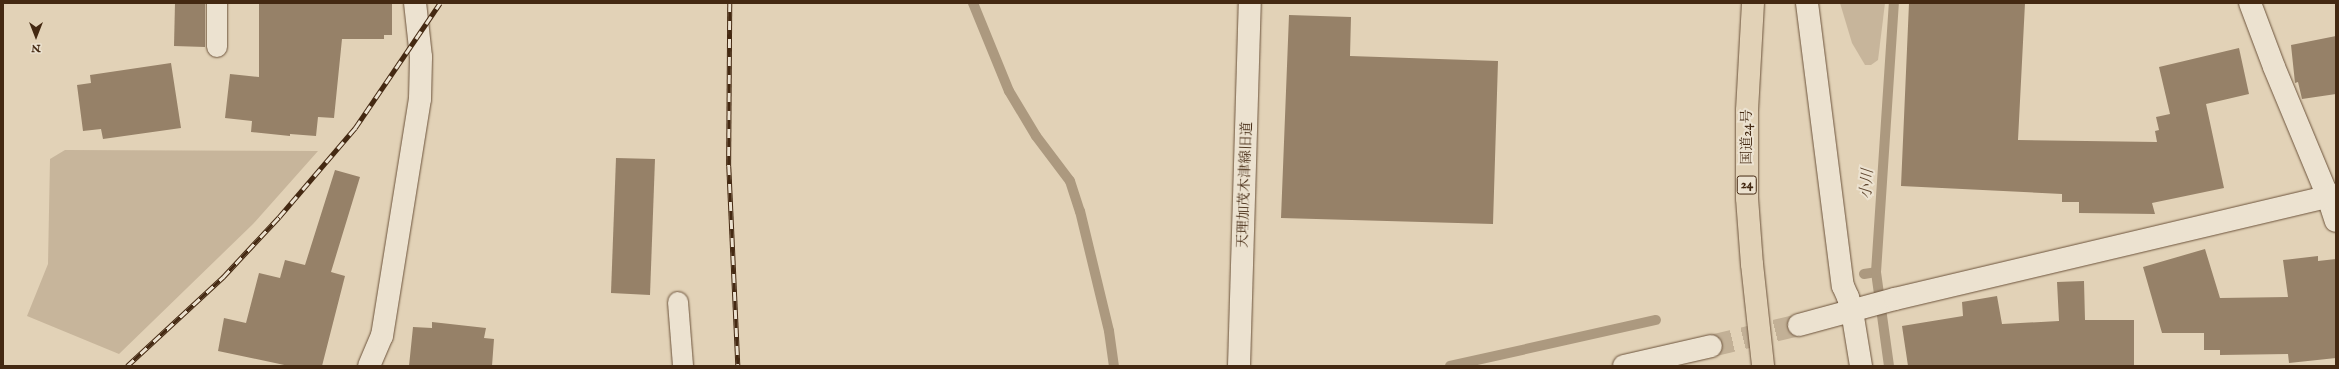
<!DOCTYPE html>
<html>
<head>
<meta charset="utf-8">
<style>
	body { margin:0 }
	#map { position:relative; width:2339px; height:369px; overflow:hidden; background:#e2d2b7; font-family:"IM FELL English","Noto Serif JP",serif }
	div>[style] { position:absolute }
	.green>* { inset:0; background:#c7b59b }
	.stream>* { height:10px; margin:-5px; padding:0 5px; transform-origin:5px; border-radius:5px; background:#ac997f }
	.building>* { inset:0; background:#968168 }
	.street-tunnel>* { height:22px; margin-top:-11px; transform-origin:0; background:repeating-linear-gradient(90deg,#c2b096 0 22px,transparent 0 33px) }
	.roads { filter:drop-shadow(0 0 1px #6c533b) drop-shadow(0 0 1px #6c533b) }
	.lane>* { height:20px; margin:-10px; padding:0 10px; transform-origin:10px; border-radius:10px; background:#ece2d0 }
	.street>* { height:22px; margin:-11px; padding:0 11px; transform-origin:11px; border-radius:11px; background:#ece2d0 }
	.secondary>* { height:22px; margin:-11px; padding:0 11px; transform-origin:11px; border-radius:11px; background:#ece2d0 }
	.highway>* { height:22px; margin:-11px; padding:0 11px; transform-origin:11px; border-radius:11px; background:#e2d2b7 }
	.rail>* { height:4.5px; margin-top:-2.25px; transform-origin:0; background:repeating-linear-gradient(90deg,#ece2d0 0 9px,#442912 0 18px); box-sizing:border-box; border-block:1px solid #442912 }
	span { translate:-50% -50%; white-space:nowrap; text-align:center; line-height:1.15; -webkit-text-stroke:4px #ece2d0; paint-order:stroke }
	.shield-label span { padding:1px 3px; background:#ece2d0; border:1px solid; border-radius:3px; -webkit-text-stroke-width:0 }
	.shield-label { font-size:13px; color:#442912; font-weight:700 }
	.street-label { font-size:14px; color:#442912 }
	.water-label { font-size:15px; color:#5e452d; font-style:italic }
	.frame { position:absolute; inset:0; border:4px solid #442912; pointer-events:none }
	.north { position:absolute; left:16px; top:16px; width:40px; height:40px; -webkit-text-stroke:3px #ece2d0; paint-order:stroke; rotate:180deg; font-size:11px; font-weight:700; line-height:16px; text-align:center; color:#442912 }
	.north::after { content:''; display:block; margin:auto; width:14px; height:18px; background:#442912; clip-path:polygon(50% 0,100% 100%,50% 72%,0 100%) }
</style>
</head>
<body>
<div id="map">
	<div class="green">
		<i style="clip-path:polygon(1840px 3px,1885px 3px,1878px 60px,1871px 65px,1865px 65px,1852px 43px)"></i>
		<i style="clip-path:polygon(65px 150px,318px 151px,253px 224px,119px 354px,27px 316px,48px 264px,50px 159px)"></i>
	</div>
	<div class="stream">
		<i style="left:973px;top:3px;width:95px;rotate:67.8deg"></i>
		<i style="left:1009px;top:91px;width:52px;rotate:59deg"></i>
		<i style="left:1036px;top:136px;width:56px;rotate:52.9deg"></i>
		<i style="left:1070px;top:181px;width:32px;rotate:72deg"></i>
		<i style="left:1080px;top:211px;width:123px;rotate:76.4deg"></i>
		<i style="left:1109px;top:331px;width:35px;rotate:82deg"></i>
		<i style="left:1864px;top:274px;width:12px;rotate:-9deg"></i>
		<i style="left:1450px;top:366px;width:211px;rotate:-12.6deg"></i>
		<i style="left:1889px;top:366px;width:95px;rotate:-97.9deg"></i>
		<i style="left:1876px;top:272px;width:270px;rotate:-86.2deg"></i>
	</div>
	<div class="building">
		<i style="clip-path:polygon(175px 3px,205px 3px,205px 47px,174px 46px)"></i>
		<i style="clip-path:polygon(259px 3px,392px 3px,392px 35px,384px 35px,384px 39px,342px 39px,334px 118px,318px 117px,316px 136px,290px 134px,290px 136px,251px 132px,252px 121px,225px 118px,230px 74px,259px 77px)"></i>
		<i style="clip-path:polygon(1909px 3px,2025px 3px,2018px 140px,2157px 142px,2155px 131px,2159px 130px,2156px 117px,2170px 114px,2159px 67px,2239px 48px,2249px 94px,2206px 104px,2224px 188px,2152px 203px,2155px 214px,2079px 213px,2079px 202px,2062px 202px,2062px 194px,1901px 186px)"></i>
		<i style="clip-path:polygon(1289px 15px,1351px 17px,1350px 56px,1498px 61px,1493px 224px,1281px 218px)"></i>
		<i style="clip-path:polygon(2336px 36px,2336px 94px,2302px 99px,2298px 82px,2295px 83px,2291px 45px)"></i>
		<i style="clip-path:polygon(171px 63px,181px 128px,103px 139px,101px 129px,83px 131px,77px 85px,91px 83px,90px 75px)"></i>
		<i style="clip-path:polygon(616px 158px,655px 159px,650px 295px,611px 293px)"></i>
		<i style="clip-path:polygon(335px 170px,360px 177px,331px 272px,345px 276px,322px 366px,289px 366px,218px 351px,224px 318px,246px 323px,259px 273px,280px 278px,285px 260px,305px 265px)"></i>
		<i style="clip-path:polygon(2205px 249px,2220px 298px,2288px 297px,2283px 260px,2318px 256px,2318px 261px,2336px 259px,2336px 358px,2289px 363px,2288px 354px,2220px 355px,2220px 350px,2204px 350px,2204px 333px,2162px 333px,2143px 267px)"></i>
		<i style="clip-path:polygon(2084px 281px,2085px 320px,2134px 320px,2134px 366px,1908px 366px,1902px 326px,1963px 316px,1962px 302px,1997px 296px,2002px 324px,2059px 321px,2057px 282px)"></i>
		<i style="clip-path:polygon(432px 322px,486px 328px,484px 338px,494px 339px,492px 366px,409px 366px,413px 327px,432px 328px)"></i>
	</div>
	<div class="street-tunnel">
		<i style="left:1711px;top:346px;width:90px;rotate:-13.4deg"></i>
	</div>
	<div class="roads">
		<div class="lane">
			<i style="left:217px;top:3px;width:44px;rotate:90deg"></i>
			<i style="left:678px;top:302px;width:64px;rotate:85.5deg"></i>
		</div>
		<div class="street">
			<i style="left:1807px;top:3px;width:285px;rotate:82.8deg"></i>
			<i style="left:1843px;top:286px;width:12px;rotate:66deg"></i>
			<i style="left:1848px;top:297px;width:15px;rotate:74deg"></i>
			<i style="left:1852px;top:311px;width:56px;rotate:80.7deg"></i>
			<i style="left:2250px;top:3px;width:68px;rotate:69.4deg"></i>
			<i style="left:2274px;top:67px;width:141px;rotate:67.4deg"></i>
			<i style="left:2328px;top:197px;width:25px;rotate:72deg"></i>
			<i style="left:1799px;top:325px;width:99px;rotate:-15.2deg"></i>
			<i style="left:1895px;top:299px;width:453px;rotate:-13.3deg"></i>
			<i style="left:369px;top:366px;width:33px;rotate:-67deg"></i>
			<i style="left:382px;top:336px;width:240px;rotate:-80.9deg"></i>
			<i style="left:420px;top:99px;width:42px;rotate:-88.6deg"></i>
			<i style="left:421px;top:57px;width:54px;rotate:-96.3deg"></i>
			<i style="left:1624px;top:366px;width:89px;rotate:-12.9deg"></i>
		</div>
		<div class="secondary">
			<i style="left:1239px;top:366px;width:363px;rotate:-88.3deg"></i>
		</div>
		<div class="highway">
			<i style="left:1753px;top:3px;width:108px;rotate:93.2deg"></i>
			<i style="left:1747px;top:111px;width:87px;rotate:90deg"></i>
			<i style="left:1747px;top:198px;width:66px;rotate:85.7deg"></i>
			<i style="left:1752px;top:264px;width:103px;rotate:83.8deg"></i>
		</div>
	</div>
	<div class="rail">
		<i style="left:730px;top:3px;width:163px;rotate:90.4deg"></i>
		<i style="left:729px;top:166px;width:200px;rotate:87.4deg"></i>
		<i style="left:127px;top:366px;width:131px;rotate:-42.8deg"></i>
		<i style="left:223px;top:277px;width:82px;rotate:-47deg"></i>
		<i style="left:279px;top:217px;width:117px;rotate:-49.5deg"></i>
		<i style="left:355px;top:128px;width:151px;rotate:-55.8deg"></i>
	</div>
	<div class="shield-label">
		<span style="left:1747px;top:185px">24</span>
	</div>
	<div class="street-label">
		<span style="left:1747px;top:137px;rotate:-90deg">国道24号</span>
		<span style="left:1245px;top:185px;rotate:-88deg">天理加茂木津線旧道</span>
	</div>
	<div class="water-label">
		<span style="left:1867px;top:184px;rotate:-86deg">小川</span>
	</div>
	<div class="frame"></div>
	<div class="north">N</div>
</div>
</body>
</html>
